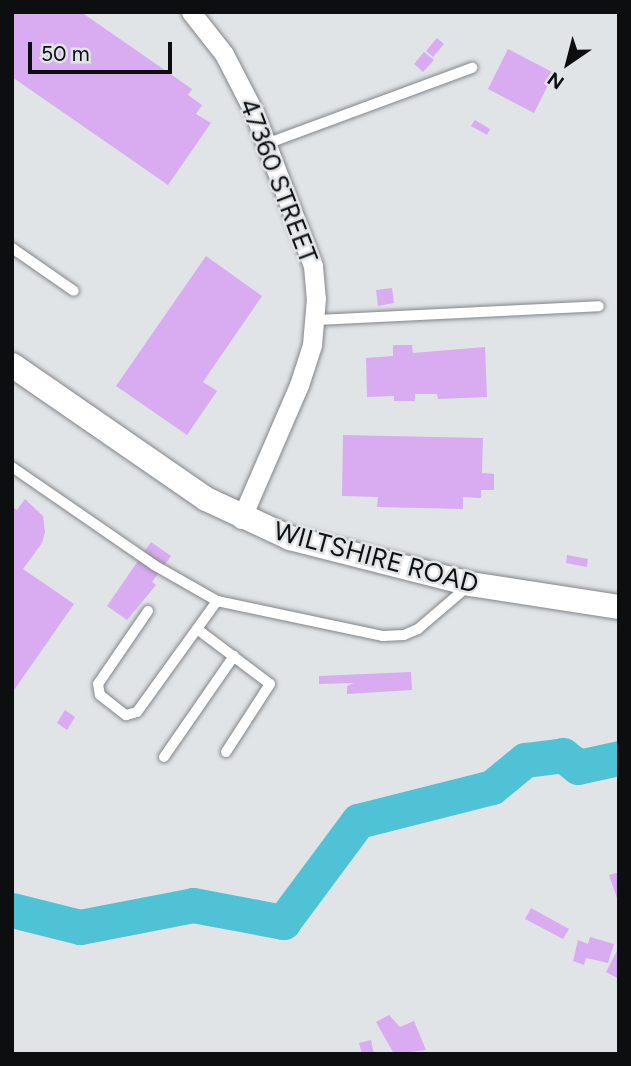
<!DOCTYPE html>
<html>
<head>
<meta charset="utf-8">
<style>
	body { margin:0 }
	#map { position:relative; width:631px; height:1066px; overflow:hidden; background:#e0e4e7; font-family:Figtree,sans-serif }
	div>[style] { position:absolute }
	.river>* { height:35px; margin:-17.5px; padding:0 17.5px; transform-origin:17.5px; border-radius:17.5px; background:#4fc2d6 }
	.building>* { inset:0; background:#d9abf0 }
	.roads { filter:drop-shadow(0 0 2px #828589) drop-shadow(0 0 2px #828589) }
	.service>* { height:10px; margin:-5px; padding:0 5px; transform-origin:5px; border-radius:5px; background:#fff }
	.minor>* { height:19px; margin:-9.5px; padding:0 9.5px; transform-origin:9.5px; border-radius:9.5px; background:#fff }
	.tertiary>* { height:24px; margin:-12px; padding:0 12px; transform-origin:12px; border-radius:12px; background:#fff }
	span { translate:-50% -50%; white-space:nowrap; text-align:center; line-height:1.15; -webkit-text-stroke:5px #e0e4e7; paint-order:stroke }
	.street-label { font-size:26px; color:#0c0e0f }
	.frame { position:absolute; inset:0; border:14px solid #0c0e0f; pointer-events:none }
	.north { position:absolute; left:533px; top:28px; width:70px; height:70px; -webkit-text-stroke:5px #e0e4e7; paint-order:stroke; rotate:215deg; font-size:19px; font-weight:700; line-height:28px; text-align:center; color:#0c0e0f }
	.north::after { content:''; display:block; margin:auto; width:24px; height:32px; background:#0c0e0f; clip-path:polygon(50% 0,100% 100%,50% 72%,0 100%) }
	.scale { position:absolute; left:28px; top:42px; width:144px; height:32px; box-sizing:border-box; border:4px solid #0c0e0f; border-top:0; padding-left:9px; font-size:21px; line-height:24px; white-space:nowrap; color:#0c0e0f; -webkit-text-stroke:5px #e0e4e7; paint-order:stroke }
</style>
</head>
<body>
<div id="map">
	<div class="river">
		<i style="left:12px;top:910px;width:70px;rotate:14deg"></i>
		<i style="left:80px;top:927px;width:115px;rotate:-11deg"></i>
		<i style="left:193px;top:905px;width:92px;rotate:10.7deg"></i>
		<i style="left:283px;top:922px;width:126px;rotate:-53.4deg"></i>
		<i style="left:358px;top:821px;width:138px;rotate:-14.2deg"></i>
		<i style="left:492px;top:787px;width:43px;rotate:-39.3deg"></i>
		<i style="left:525px;top:760px;width:38px;rotate:-7deg"></i>
		<i style="left:563px;top:755px;width:19px;rotate:39deg"></i>
		<i style="left:578px;top:767px;width:42px;rotate:-12.4deg"></i>
	</div>
	<div class="building">
		<i style="clip-path:polygon(12px 12px,81px 12px,192px 89px,188px 95px,202px 105px,196px 114px,211px 123px,168px 185px,12px 77px)"></i>
		<i style="clip-path:polygon(437px 38px,444px 44px,433px 57px,426px 51px)"></i>
		<i style="clip-path:polygon(508px 49px,554px 73px,534px 113px,488px 89px)"></i>
		<i style="clip-path:polygon(424px 52px,434px 60px,423px 72px,414px 64px)"></i>
		<i style="clip-path:polygon(475px 120px,490px 129px,487px 135px,471px 126px)"></i>
		<i style="clip-path:polygon(206px 256px,262px 296px,203px 382px,217px 391px,187px 435px,116px 386px)"></i>
		<i style="clip-path:polygon(392px 288px,394px 303px,378px 306px,376px 290px)"></i>
		<i style="clip-path:polygon(393px 345px,412px 345px,413px 353px,485px 347px,487px 397px,438px 399px,437px 394px,415px 394px,415px 401px,394px 401px,394px 396px,367px 397px,366px 358px,393px 356px)"></i>
		<i style="clip-path:polygon(343px 435px,483px 438px,482px 473px,494px 474px,494px 490px,481px 490px,481px 498px,463px 497px,463px 509px,377px 507px,378px 497px,342px 496px)"></i>
		<i style="clip-path:polygon(25px 499px,43px 516px,45px 532px,42px 543px,23px 569px,74px 604px,12px 693px,12px 507px,17px 510px)"></i>
		<i style="clip-path:polygon(151px 542px,171px 556px,152px 582px,156px 585px,127px 620px,107px 606px)"></i>
		<i style="clip-path:polygon(567px 555px,588px 559px,587px 567px,566px 563px)"></i>
		<i style="clip-path:polygon(411px 672px,412px 690px,347px 694px,347px 686px,354px 683px,319px 684px,319px 676px)"></i>
		<i style="clip-path:polygon(65px 710px,75px 717px,67px 730px,57px 723px)"></i>
		<i style="clip-path:polygon(619px 872px,619px 901px,618px 901px,609px 875px)"></i>
		<i style="clip-path:polygon(531px 908px,569px 929px,563px 939px,525px 919px)"></i>
		<i style="clip-path:polygon(590px 937px,614px 944px,608px 963px,586px 958px,584px 965px,573px 961px,578px 940px,588px 944px)"></i>
		<i style="clip-path:polygon(619px 947px,619px 979px,606px 972px)"></i>
		<i style="clip-path:polygon(389px 1015px,400px 1027px,414px 1021px,426px 1050px,394px 1054px,376px 1022px)"></i>
		<i style="clip-path:polygon(371px 1040px,374px 1054px,362px 1054px,359px 1043px)"></i>
	</div>
	<div class="roads">
		<div class="service">
			<i style="left:266px;top:144px;width:220px;rotate:-20.3deg"></i>
			<i style="left:12px;top:248px;width:75px;rotate:34.7deg"></i>
			<i style="left:317px;top:320px;width:282px;rotate:-2.8deg"></i>
			<i style="left:12px;top:467px;width:173px;rotate:34.6deg"></i>
			<i style="left:154px;top:565px;width:73px;rotate:29.7deg"></i>
			<i style="left:217px;top:601px;width:170px;rotate:11.9deg"></i>
			<i style="left:383px;top:636px;width:21px;rotate:-3deg"></i>
			<i style="left:404px;top:635px;width:15px;rotate:-23deg"></i>
			<i style="left:418px;top:629px;width:65px;rotate:-40.6deg"></i>
			<i style="left:148px;top:611px;width:88px;rotate:124.4deg"></i>
			<i style="left:98px;top:684px;width:11px;rotate:80deg"></i>
			<i style="left:100px;top:695px;width:33px;rotate:38deg"></i>
			<i style="left:126px;top:715px;width:11px;rotate:-15deg"></i>
			<i style="left:137px;top:712px;width:137px;rotate:-54.2deg"></i>
			<i style="left:197px;top:629px;width:91px;rotate:37deg"></i>
			<i style="left:270px;top:684px;width:81px;rotate:122.9deg"></i>
			<i style="left:164px;top:757px;width:123px;rotate:-55.3deg"></i>
		</div>
		<div class="minor">
			<i style="left:191px;top:12px;width:53px;rotate:51.8deg"></i>
			<i style="left:224px;top:54px;width:65px;rotate:62.7deg"></i>
			<i style="left:254px;top:112px;width:165px;rotate:69deg"></i>
			<i style="left:313px;top:266px;width:32px;rotate:85deg"></i>
			<i style="left:316px;top:298px;width:47px;rotate:94.9deg"></i>
			<i style="left:312px;top:345px;width:42px;rotate:108deg"></i>
			<i style="left:299px;top:385px;width:146px;rotate:113.4deg"></i>
		</div>
		<div class="tertiary">
			<i style="left:12px;top:365px;width:236px;rotate:34.6deg"></i>
			<i style="left:206px;top:499px;width:93px;rotate:24.9deg"></i>
			<i style="left:290px;top:538px;width:186px;rotate:14.3deg"></i>
			<i style="left:470px;top:584px;width:151px;rotate:8.8deg"></i>
		</div>
	</div>
	<div class="street-label">
		<span style="left:278px;top:181px;rotate:69deg">47360 STREET</span>
		<span style="left:376px;top:558px;rotate:15deg">WILTSHIRE ROAD</span>
	</div>
	<div class="frame"></div>
	<div class="north">N</div>
	<div class="scale">50 m</div>
</div>
</body>
</html>
